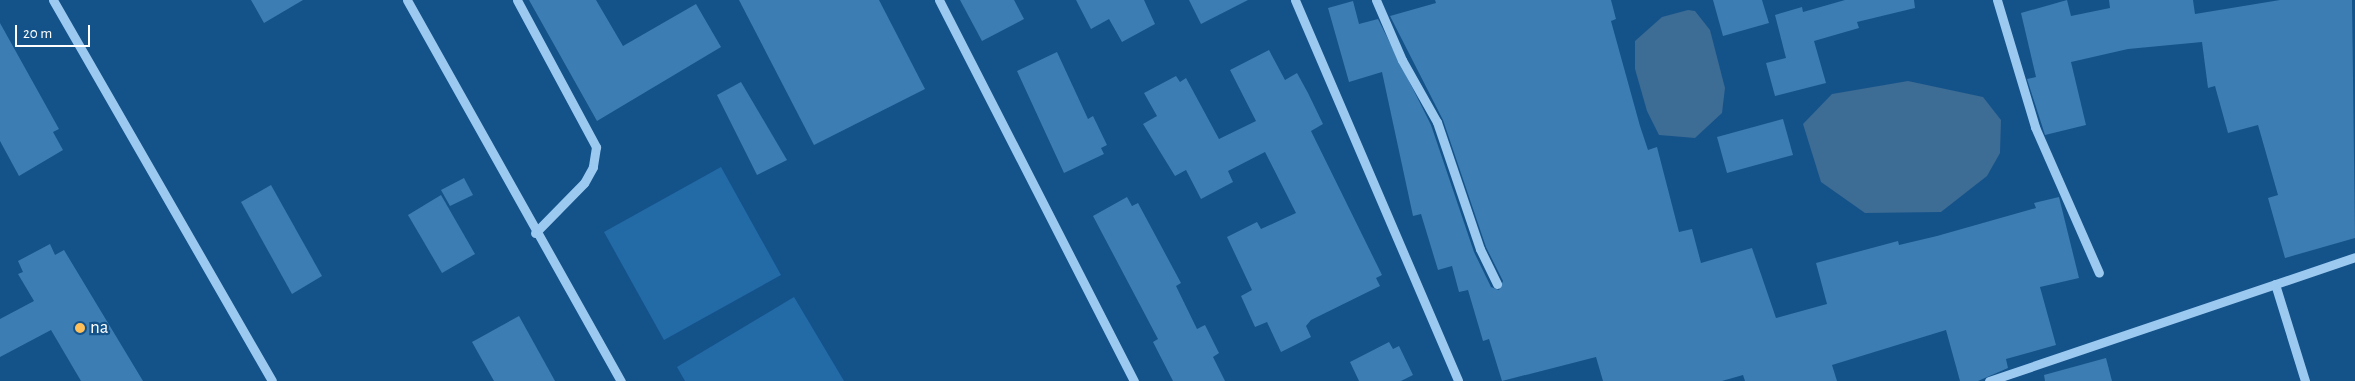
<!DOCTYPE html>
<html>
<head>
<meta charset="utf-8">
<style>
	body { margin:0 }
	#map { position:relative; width:2355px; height:381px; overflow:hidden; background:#14528a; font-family:"Alegreya Sans",sans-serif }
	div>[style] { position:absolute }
	.green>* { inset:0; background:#236ba7 }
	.water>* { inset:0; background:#3d6c94 }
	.building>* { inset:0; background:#3c7db3 }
	.minor>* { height:9px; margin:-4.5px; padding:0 4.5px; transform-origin:4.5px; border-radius:4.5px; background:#9bc9f0 }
	.dots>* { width:14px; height:14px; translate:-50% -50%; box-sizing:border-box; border:2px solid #14528a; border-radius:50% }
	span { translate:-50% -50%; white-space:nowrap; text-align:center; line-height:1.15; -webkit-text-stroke:4.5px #14528a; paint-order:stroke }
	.poi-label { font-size:19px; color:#fff }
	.left { translate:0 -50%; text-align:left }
	.scale { position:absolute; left:15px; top:25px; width:75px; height:22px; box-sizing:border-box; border:2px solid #fff; border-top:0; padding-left:6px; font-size:15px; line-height:18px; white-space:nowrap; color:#fff; -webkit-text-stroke:4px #14528a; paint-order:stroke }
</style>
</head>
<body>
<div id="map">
	<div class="green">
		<i style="clip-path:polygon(721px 167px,781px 275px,664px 340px,604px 232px)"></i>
		<i style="clip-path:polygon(794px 297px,844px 381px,685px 381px,677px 367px)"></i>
	</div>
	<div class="water">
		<i style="clip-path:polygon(1688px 10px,1695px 11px,1710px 30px,1725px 88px,1722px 113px,1695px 138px,1659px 135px,1647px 111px,1635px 69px,1635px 41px,1662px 17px)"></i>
		<i style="clip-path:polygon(1908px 81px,1983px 97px,2001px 120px,2000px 153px,1987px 176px,1941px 212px,1865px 213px,1821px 182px,1803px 124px,1832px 94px)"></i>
	</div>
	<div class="building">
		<i style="clip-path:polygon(251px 0,303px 0,264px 23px)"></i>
		<i style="clip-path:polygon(529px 0,596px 0,623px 46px,696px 4px,721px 47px,597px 121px)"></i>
		<i style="clip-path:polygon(739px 0,879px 0,925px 89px,814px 145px)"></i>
		<i style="clip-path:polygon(960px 0,1014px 0,1024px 19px,982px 41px)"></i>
		<i style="clip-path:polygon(1076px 0,1144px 0,1155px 24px,1122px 42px,1109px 19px,1091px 29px)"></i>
		<i style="clip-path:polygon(1189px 0,1248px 0,1201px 24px)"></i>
		<i style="clip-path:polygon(1435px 0,1611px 0,1616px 19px,1611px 21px,1640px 126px,1648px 150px,1657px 147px,1679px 232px,1692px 229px,1701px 263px,1752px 248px,1776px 318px,1827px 304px,1816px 263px,1898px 241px,1899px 245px,1937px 236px,2036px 208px,2034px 203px,2059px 197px,2079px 278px,2040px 287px,2056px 345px,2006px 359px,2008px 368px,1978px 381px,1960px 381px,1946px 330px,1832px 365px,1837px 381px,1745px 381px,1743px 375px,1722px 381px,1603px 381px,1596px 357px,1502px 381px,1489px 339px,1483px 341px,1468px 290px,1459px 292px,1452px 266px,1438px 270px,1421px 214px,1413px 216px,1382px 72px,1349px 82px,1328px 8px,1353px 1px,1359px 24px,1378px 19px,1431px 125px,1474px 252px,1491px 287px,1499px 290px,1503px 281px,1486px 247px,1443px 120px,1390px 16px,1436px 3px)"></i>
		<i style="clip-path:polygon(1713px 0,1762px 0,1769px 23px,1723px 36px)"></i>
		<i style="clip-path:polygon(1845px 0,1914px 0,1915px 8px,1857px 22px,1859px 28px,1814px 41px,1826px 83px,1775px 96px,1766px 63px,1786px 58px,1775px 15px,1802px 7px,1803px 12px)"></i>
		<i style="clip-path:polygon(2067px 0,2071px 16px,2110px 8px,2109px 0,2193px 0,2195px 14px,2280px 0,2352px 0,2355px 238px,2285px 258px,2268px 198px,2278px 195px,2258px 125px,2228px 133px,2215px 86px,2208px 88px,2202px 42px,2128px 49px,2071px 62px,2086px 125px,2045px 135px,2027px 79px,2036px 77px,2021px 13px)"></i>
		<i style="clip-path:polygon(0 23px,59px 129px,53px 132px,63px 150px,19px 176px,0 141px)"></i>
		<i style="clip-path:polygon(1269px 50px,1285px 80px,1297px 73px,1308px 93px,1323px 124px,1311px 131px,1382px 275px,1376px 278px,1380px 286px,1311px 320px,1306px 326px,1311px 337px,1281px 352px,1267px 322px,1255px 327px,1241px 296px,1252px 290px,1227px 237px,1257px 222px,1261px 229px,1296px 213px,1265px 152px,1228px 171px,1233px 182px,1201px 199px,1186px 170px,1175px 176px,1143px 124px,1157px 116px,1144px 93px,1176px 76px,1180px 82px,1186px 78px,1219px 139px,1256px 121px,1230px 70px)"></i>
		<i style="clip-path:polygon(1057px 52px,1088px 119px,1093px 116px,1107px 145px,1101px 148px,1104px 154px,1064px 173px,1017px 71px)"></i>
		<i style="clip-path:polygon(741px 82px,787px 160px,757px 175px,717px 95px)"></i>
		<i style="clip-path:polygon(1783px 119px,1793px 155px,1727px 173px,1717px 137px)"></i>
		<i style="clip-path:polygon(464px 178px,473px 195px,450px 206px,441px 190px)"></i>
		<i style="clip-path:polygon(271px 185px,322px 276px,292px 294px,241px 202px)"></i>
		<i style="clip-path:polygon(441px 195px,475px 254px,442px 273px,408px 215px)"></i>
		<i style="clip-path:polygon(1127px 197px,1132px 206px,1138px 203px,1181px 283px,1176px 286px,1197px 329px,1205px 325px,1219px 353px,1213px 357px,1225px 381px,1173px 381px,1153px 342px,1158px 339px,1093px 216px)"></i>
		<i style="clip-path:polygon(50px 244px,55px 255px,64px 250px,143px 381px,81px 381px,51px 330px,0 357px,0 319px,34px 301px,18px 274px,23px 272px,18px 261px)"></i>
		<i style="clip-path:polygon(519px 316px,555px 381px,494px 381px,472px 342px)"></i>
		<i style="clip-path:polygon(1389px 342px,1393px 349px,1399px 346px,1413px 375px,1401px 381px,1359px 381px,1350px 362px)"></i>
		<i style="clip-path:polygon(2106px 358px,2112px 381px,2045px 381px,2044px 375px)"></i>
	</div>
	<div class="minor">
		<i style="left:53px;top:0;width:439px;rotate:60.1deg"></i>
		<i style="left:407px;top:0;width:437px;rotate:60.7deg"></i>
		<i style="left:517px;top:0;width:167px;rotate:61.7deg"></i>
		<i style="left:596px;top:147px;width:20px;rotate:99deg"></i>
		<i style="left:593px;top:167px;width:18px;rotate:119deg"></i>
		<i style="left:584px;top:183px;width:70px;rotate:134.4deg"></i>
		<i style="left:939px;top:0;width:428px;rotate:62.9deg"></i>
		<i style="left:1295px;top:0;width:414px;rotate:66.8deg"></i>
		<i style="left:1376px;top:0;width:65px;rotate:66.6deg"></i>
		<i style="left:1402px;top:60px;width:71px;rotate:60.6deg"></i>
		<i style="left:1437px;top:122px;width:134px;rotate:71.3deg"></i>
		<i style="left:1480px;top:249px;width:39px;rotate:64deg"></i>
		<i style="left:1997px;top:0;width:133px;rotate:73.3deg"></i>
		<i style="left:2035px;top:127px;width:159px;rotate:66.3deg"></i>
		<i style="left:2275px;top:284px;width:102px;rotate:72.8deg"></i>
		<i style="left:1989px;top:381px;width:386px;rotate:-18.7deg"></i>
	</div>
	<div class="dots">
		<i style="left:80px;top:328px;background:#ffc05a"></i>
	</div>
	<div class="poi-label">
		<span class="left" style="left:90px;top:328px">na</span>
	</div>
	<div class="scale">20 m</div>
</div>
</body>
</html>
